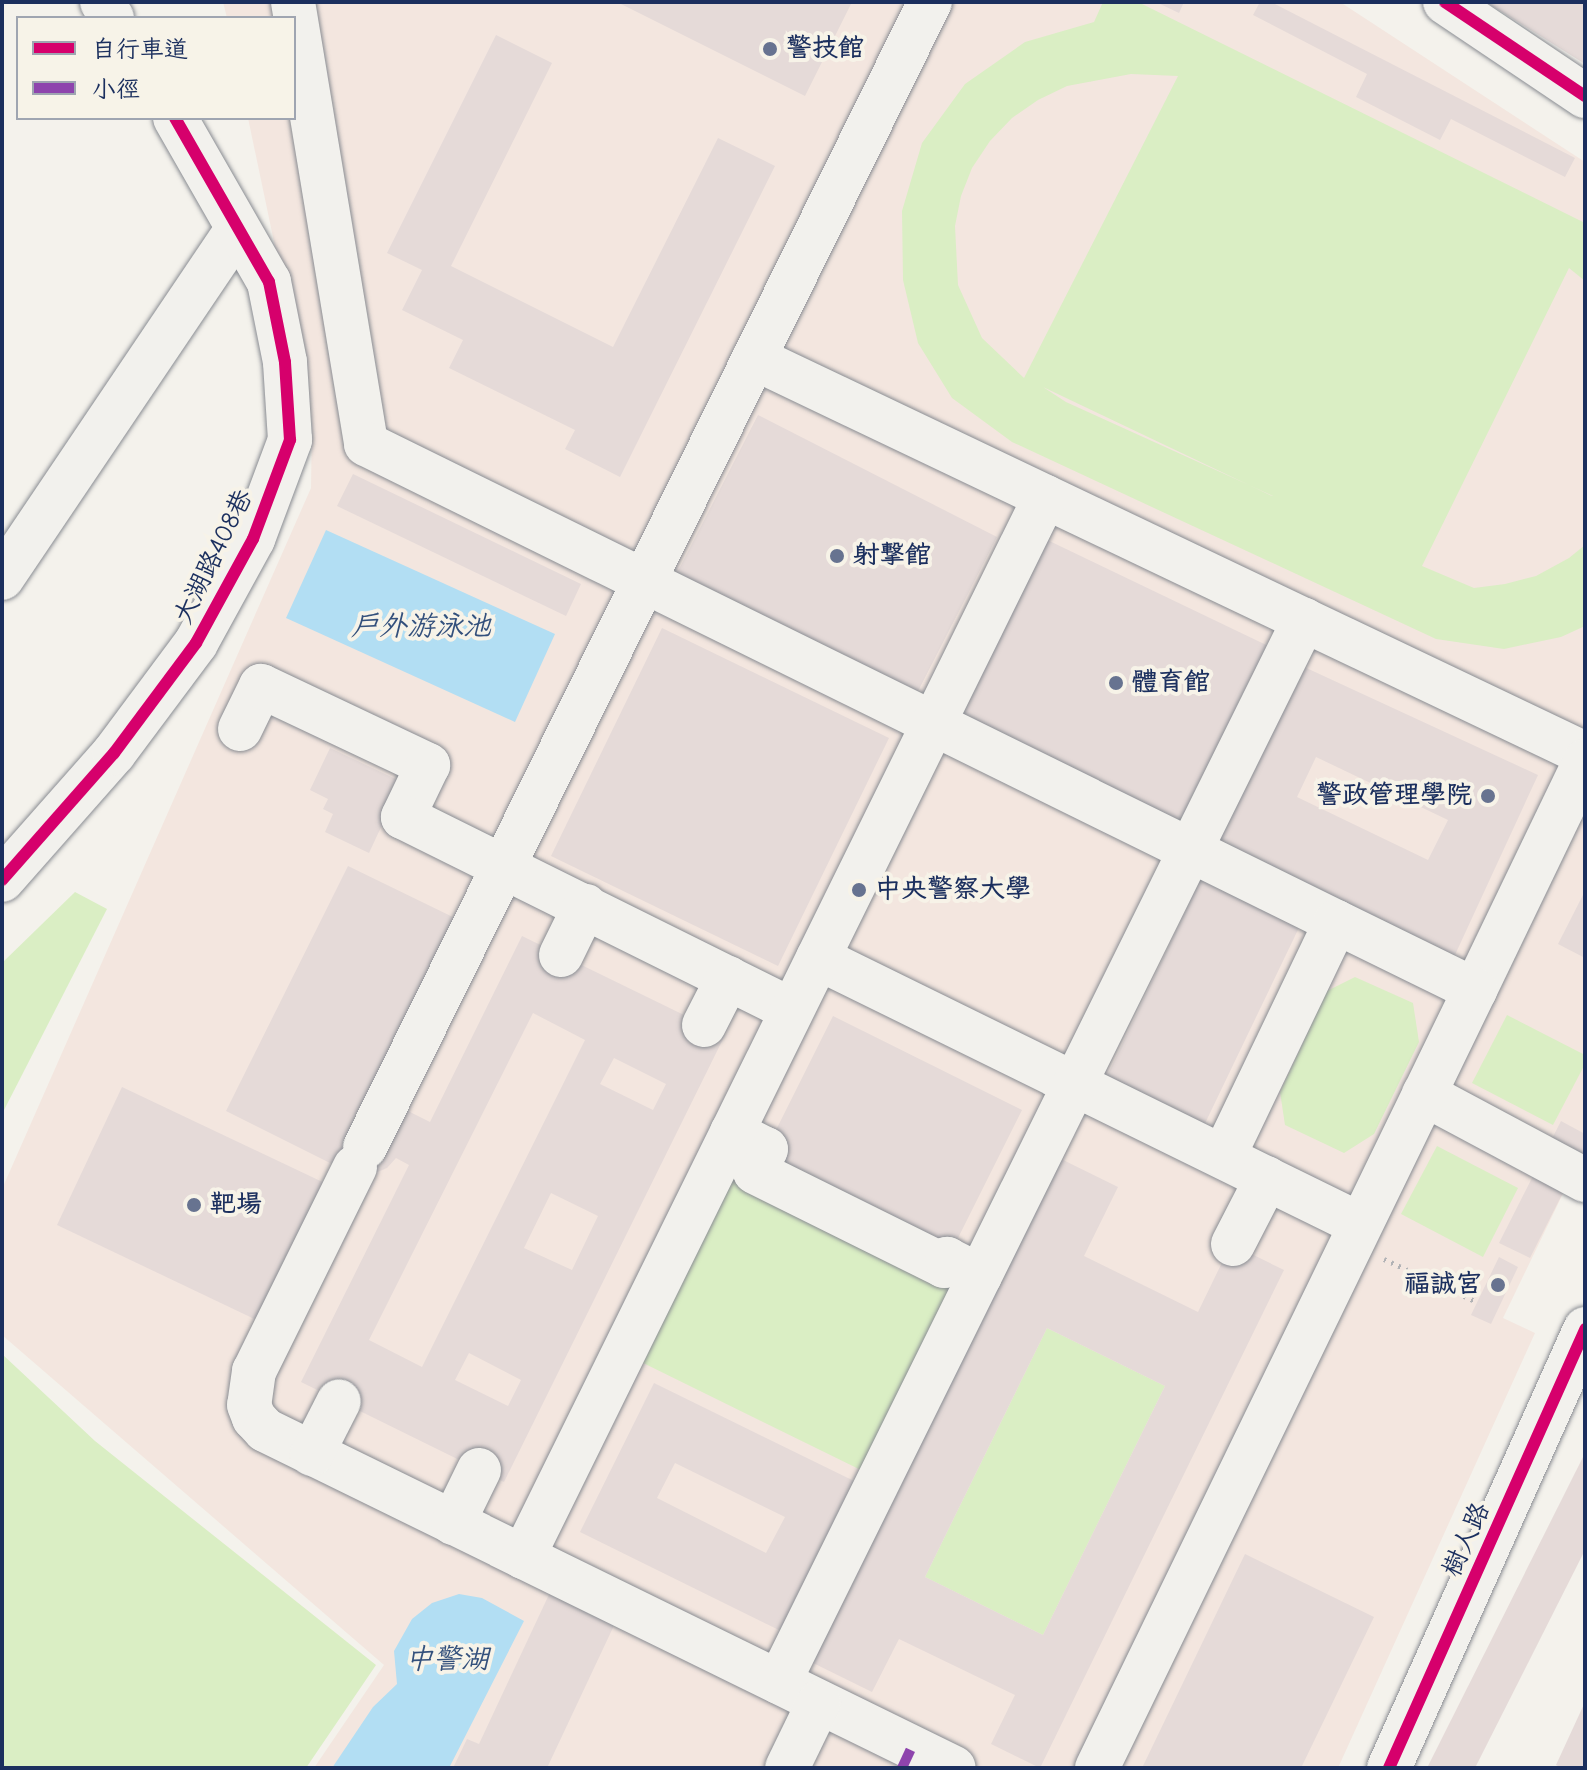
<!DOCTYPE html>
<html>
<head>
<meta charset="utf-8">
<style>
	body { margin:0 }
	#map { position:relative; width:1587px; height:1770px; overflow:hidden; background:#f4f2ec; font-family:"Comic Neue","LXGW WenKai TC",sans-serif }
	div>[style] { position:absolute }
	.built>* { inset:0; background:#f3e6df }
	.green>* { inset:0; background:#daeec4 }
	.water>* { inset:0; background:#b2def3 }
	.building>* { inset:0; background:#e5dad8 }
	.path>* { height:5px; margin-top:-2.5px; transform-origin:0; background:repeating-linear-gradient(90deg,#b1b2b5 0 2px,transparent 0 8px) }
	.roads { filter:drop-shadow(0 0 2px #898c92) drop-shadow(0 0 2px #898c92) }
	.minor>* { height:44px; margin:-22px; padding:0 22px; transform-origin:22px; border-radius:22px; background:#f2f1ed }
	.quiet>* { height:10px; margin-top:-5px; transform-origin:0; background:repeating-linear-gradient(90deg,#8e44ad 0 20px,transparent 0 30px) }
	.cycleway>* { height:12px; margin:-6px; padding:0 6px; transform-origin:6px; border-radius:6px; background:#d6006c }
	.dots>* { width:22px; height:22px; translate:-50% -50%; box-sizing:border-box; border:4px solid #f7f3e8; border-radius:50% }
	span { translate:-50% -50%; white-space:nowrap; text-align:center; line-height:1.15; -webkit-text-stroke:8px #f7f3e8; paint-order:stroke }
	.poi-label { font-size:26px; color:#1b2f5e; font-weight:700 }
	.left { translate:0 -50%; text-align:left }
	.right { translate:-100% -50%; text-align:right }
	.street-label { font-size:26px; color:#1b2f5e }
	.water-label { font-size:28px; color:#33507c; font-style:italic }
	.frame { position:absolute; inset:0; border:4px solid #1b2f5e; pointer-events:none }
	.legend { position:absolute; left:16px; top:16px; width:280px; height:104px; box-sizing:border-box; background:#f7f3e8; border:2px solid #9fa5b1; margin:0; padding:10px 14px; list-style:none; font-size:24px; color:#1b2f5e }
	.legend li { display:flex; align-items:center; gap:16px; height:40px }
	.legend b { width:40px; border:2px solid #9fa5b1 }
</style>
</head>
<body>
<div id="map">
	<div class="built">
		<i style="clip-path:polygon(223px 2px,1340px 2px,1585px 162px,1585px 1148px,1503px 1318px,1535px 1333px,1338px 1768px,314px 1768px,384px 1665px,2px 1335px,2px 1189px,311px 488px,312px 423px,248px 118px,294px 118px,294px 18px,227px 18px)"></i>
	</div>
	<div class="green">
		<i style="clip-path:polygon(evenodd,1103px 2px,1138px 2px,1585px 223px,1585px 281px,1569px 268px,1422px 566px,1474px 588px,1505px 584px,1536px 576px,1569px 558px,1585px 545px,1585px 626px,1561px 637px,1504px 649px,1436px 639px,1012px 442px,952px 398px,918px 343px,903px 280px,902px 211px,922px 143px,965px 84px,1025px 42px,1094px 22px,1103px 2px,1131px 74px,1178px 76px,1024px 378px,982px 338px,958px 285px,955px 226px,961px 196px,972px 168px,990px 141px,1012px 118px,1038px 100px,1067px 86px,1131px 74px,1103px 2px,1043px 387px,1272px 496px,1273px 496px,1066px 402px,1043px 387px)"></i>
		<i style="clip-path:polygon(75px 892px,107px 909px,2px 1114px,2px 963px)"></i>
		<i style="clip-path:polygon(1355px 977px,1413px 1003px,1419px 1042px,1374px 1134px,1344px 1153px,1285px 1125px,1280px 1092px,1327px 991px)"></i>
		<i style="clip-path:polygon(1507px 1015px,1585px 1055px,1585px 1064px,1553px 1125px,1472px 1083px)"></i>
		<i style="clip-path:polygon(1437px 1146px,1518px 1188px,1483px 1257px,1401px 1214px)"></i>
		<i style="clip-path:polygon(721px 1170px,961px 1288px,869px 1474px,629px 1356px)"></i>
		<i style="clip-path:polygon(1047px 1328px,1165px 1386px,1043px 1635px,925px 1577px)"></i>
		<i style="clip-path:polygon(2px 1354px,95px 1441px,376px 1665px,306px 1768px,2px 1768px)"></i>
	</div>
	<div class="water">
		<i style="clip-path:polygon(326px 530px,555px 634px,515px 722px,286px 618px)"></i>
		<i style="clip-path:polygon(459px 1594px,482px 1598px,524px 1621px,449px 1768px,332px 1768px,373px 1707px,397px 1684px,394px 1651px,412px 1619px,432px 1603px)"></i>
	</div>
	<div class="building">
		<i style="clip-path:polygon(617px 2px,852px 2px,805px 96px)"></i>
		<i style="clip-path:polygon(1156px 2px,1184px 2px,1179px 13px)"></i>
		<i style="clip-path:polygon(1260px 2px,1271px 2px,1575px 158px,1565px 177px,1451px 119px,1440px 140px,1356px 97px,1367px 74px,1253px 15px)"></i>
		<i style="clip-path:polygon(1486px 2px,1585px 2px,1585px 64px)"></i>
		<i style="clip-path:polygon(496px 35px,552px 63px,451px 266px,613px 347px,718px 138px,775px 166px,620px 477px,565px 449px,575px 430px,449px 368px,463px 340px,402px 310px,422px 270px,387px 253px)"></i>
		<i style="clip-path:polygon(758px 415px,997px 537px,915px 697px,676px 575px)"></i>
		<i style="clip-path:polygon(353px 474px,581px 584px,566px 616px,337px 506px)"></i>
		<i style="clip-path:polygon(1039px 536px,1279px 651px,1192px 831px,952px 716px)"></i>
		<i style="clip-path:polygon(662px 628px,889px 738px,778px 966px,551px 856px)"></i>
		<i style="clip-path:polygon(evenodd,1302px 666px,1538px 775px,1454px 957px,1307px 911px,1198px 1138px,1100px 1091px,1302px 666px,1316px 757px,1448px 820px,1428px 860px,1297px 797px,1316px 757px)"></i>
		<i style="clip-path:polygon(330px 748px,402px 782px,369px 853px,325px 832px,333px 814px,323px 809px,328px 799px,310px 790px)"></i>
		<i style="clip-path:polygon(evenodd,348px 866px,459px 920px,402px 1108px,430px 1122px,522px 936px,725px 1035px,504px 1482px,301px 1382px,409px 1165px,396px 1158px,387px 1168px,375px 1173px,336px 1166px,226px 1111px,348px 866px,533px 1013px,585px 1040px,422px 1367px,369px 1340px,533px 1013px,348px 866px,614px 1058px,666px 1084px,653px 1110px,600px 1084px,614px 1058px,348px 866px,551px 1193px,598px 1216px,572px 1270px,524px 1248px,551px 1193px,348px 866px,469px 1353px,521px 1380px,508px 1406px,455px 1380px,469px 1353px)"></i>
		<i style="clip-path:polygon(1585px 891px,1585px 958px,1558px 944px)"></i>
		<i style="clip-path:polygon(833px 1016px,1022px 1110px,944px 1266px,755px 1172px)"></i>
		<i style="clip-path:polygon(122px 1087px,331px 1186px,265px 1324px,57px 1225px)"></i>
		<i style="clip-path:polygon(1561px 1121px,1585px 1134px,1585px 1149px,1530px 1258px,1499px 1243px)"></i>
		<i style="clip-path:polygon(evenodd,1057px 1157px,1118px 1187px,1084px 1256px,1198px 1312px,1231px 1244px,1284px 1270px,1040px 1768px,991px 1744px,1015px 1695px,899px 1639px,872px 1692px,809px 1661px,1057px 1157px,1047px 1328px,1165px 1386px,1043px 1635px,925px 1577px,1047px 1328px)"></i>
		<i style="clip-path:polygon(1499px 1257px,1518px 1267px,1491px 1324px,1471px 1315px)"></i>
		<i style="clip-path:polygon(evenodd,654px 1383px,854px 1481px,781px 1631px,580px 1532px,654px 1383px,675px 1463px,785px 1517px,766px 1553px,657px 1498px,675px 1463px)"></i>
		<i style="clip-path:polygon(1585px 1453px,1585px 1550px,1475px 1768px,1427px 1768px)"></i>
		<i style="clip-path:polygon(1245px 1554px,1374px 1617px,1301px 1768px,1142px 1768px)"></i>
		<i style="clip-path:polygon(553px 1586px,618px 1617px,547px 1768px,453px 1768px,467px 1739px,479px 1744px)"></i>
		<i style="clip-path:polygon(1585px 1702px,1585px 1768px,1562px 1768px,1556px 1765px)"></i>
	</div>
	<div class="path">
		<i style="left:1384px;top:1259px;width:102px;rotate:24.8deg"></i>
	</div>
	<div class="roads">
		<div class="minor">
			<i style="left:102px;top:2px;width:19px;rotate:58deg"></i>
			<i style="left:293px;top:2px;width:448px;rotate:80.6deg"></i>
			<i style="left:366px;top:444px;width:1081px;rotate:26.23deg"></i>
			<i style="left:1445px;top:2px;width:169px;rotate:33.9deg"></i>
			<i style="left:754px;top:358px;width:921px;rotate:25.48deg"></i>
			<i style="left:2px;top:578px;width:420px;rotate:-56deg"></i>
			<i style="left:240px;top:729px;width:48px;rotate:-64deg"></i>
			<i style="left:261px;top:686px;width:185px;rotate:25.3deg"></i>
			<i style="left:428px;top:765px;width:58px;rotate:115.7deg"></i>
			<i style="left:403px;top:817px;width:434px;rotate:26.4deg"></i>
			<i style="left:2px;top:880px;width:169px;rotate:-48.6deg"></i>
			<i style="left:114px;top:753px;width:137px;rotate:-53.3deg"></i>
			<i style="left:196px;top:643px;width:119px;rotate:-61.3deg"></i>
			<i style="left:253px;top:539px;width:106px;rotate:-69.5deg"></i>
			<i style="left:290px;top:440px;width:78px;rotate:-93.7deg"></i>
			<i style="left:285px;top:362px;width:82px;rotate:-101.3deg"></i>
			<i style="left:269px;top:282px;width:189px;rotate:-119.8deg"></i>
			<i style="left:561px;top:955px;width:55px;rotate:-63.9deg"></i>
			<i style="left:818px;top:958px;width:603px;rotate:26.18deg"></i>
			<i style="left:1475px;top:990px;width:254px;rotate:-64.3deg"></i>
			<i style="left:704px;top:1025px;width:53px;rotate:-62.9deg"></i>
			<i style="left:1424px;top:1094px;width:183px;rotate:28.1deg"></i>
			<i style="left:732px;top:1132px;width:38px;rotate:27deg"></i>
			<i style="left:766px;top:1149px;width:25px;rotate:116deg"></i>
			<i style="left:755px;top:1172px;width:211px;rotate:26.4deg"></i>
			<i style="left:944px;top:1266px;width:8px;rotate:-67deg"></i>
			<i style="left:947px;top:1259px;width:37px;rotate:27deg"></i>
			<i style="left:365px;top:1147px;width:1277px;rotate:-63.74deg"></i>
			<i style="left:355px;top:1167px;width:228px;rotate:116.3deg"></i>
			<i style="left:254px;top:1371px;width:34px;rotate:98deg"></i>
			<i style="left:249px;top:1405px;width:14px;rotate:69deg"></i>
			<i style="left:254px;top:1418px;width:16px;rotate:47deg"></i>
			<i style="left:265px;top:1430px;width:767px;rotate:26.13deg"></i>
			<i style="left:1233px;top:1244px;width:74px;rotate:-62.7deg"></i>
			<i style="left:312px;top:1454px;width:59px;rotate:-63deg"></i>
			<i style="left:453px;top:1523px;width:59px;rotate:-63.9deg"></i>
			<i style="left:523px;top:1557px;width:1182px;rotate:-63.78deg"></i>
			<i style="left:779px;top:1682px;width:1185px;rotate:-63.69deg"></i>
			<i style="left:787px;top:1768px;width:73px;rotate:-64.1deg"></i>
			<i style="left:1097px;top:1768px;width:865px;rotate:-64.09deg"></i>
			<i style="left:1475px;top:990px;width:155px;rotate:-153.9deg"></i>
			<i style="left:1336px;top:922px;width:259px;rotate:115.6deg"></i>
			<i style="left:1389px;top:1768px;width:481px;rotate:-65.9deg"></i>
		</div>
	</div>
	<div class="quiet">
		<i style="left:902px;top:1768px;width:23px;rotate:-65deg"></i>
	</div>
	<div class="cycleway">
		<i style="left:1445px;top:2px;width:169px;rotate:33.9deg"></i>
		<i style="left:2px;top:880px;width:169px;rotate:-48.6deg"></i>
		<i style="left:114px;top:753px;width:137px;rotate:-53.3deg"></i>
		<i style="left:196px;top:643px;width:119px;rotate:-61.3deg"></i>
		<i style="left:253px;top:539px;width:106px;rotate:-69.5deg"></i>
		<i style="left:290px;top:440px;width:78px;rotate:-93.7deg"></i>
		<i style="left:285px;top:362px;width:82px;rotate:-101.3deg"></i>
		<i style="left:269px;top:282px;width:189px;rotate:-119.8deg"></i>
		<i style="left:1389px;top:1768px;width:481px;rotate:-65.9deg"></i>
	</div>
	<div class="dots">
		<i style="left:770px;top:49px;background:#677390"></i>
		<i style="left:837px;top:556px;background:#677390"></i>
		<i style="left:1116px;top:683px;background:#677390"></i>
		<i style="left:1488px;top:796px;background:#677390"></i>
		<i style="left:859px;top:890px;background:#677390"></i>
		<i style="left:194px;top:1205px;background:#677390"></i>
		<i style="left:1498px;top:1285px;background:#677390"></i>
	</div>
	<div class="poi-label">
		<span class="left" style="left:786px;top:49px">警技館</span>
		<span class="left" style="left:853px;top:556px">射撃館</span>
		<span class="left" style="left:1132px;top:683px">體育館</span>
		<span class="right" style="left:1472px;top:796px">警政管理學院</span>
		<span class="left" style="left:875px;top:890px">中央警察大學</span>
		<span class="left" style="left:210px;top:1205px">靶場</span>
		<span class="right" style="left:1482px;top:1285px">福誠宮</span>
	</div>
	<div class="street-label">
		<span style="left:214px;top:557px;rotate:-64deg">大湖路408巷</span>
		<span style="left:1467px;top:1540px;rotate:-66deg">樹人路</span>
	</div>
	<div class="water-label">
		<span style="left:421px;top:626px">戶外游泳池</span>
		<span style="left:447px;top:1659px">中警湖</span>
	</div>
	<div class="frame"></div>
	<ul class="legend">
	<li><b style="height:10px;background:#d6006c"></b>自行車道</li>
	<li><b style="height:10px;background:#8e44ad"></b>小徑</li>
	</ul>
</div>
</body>
</html>
